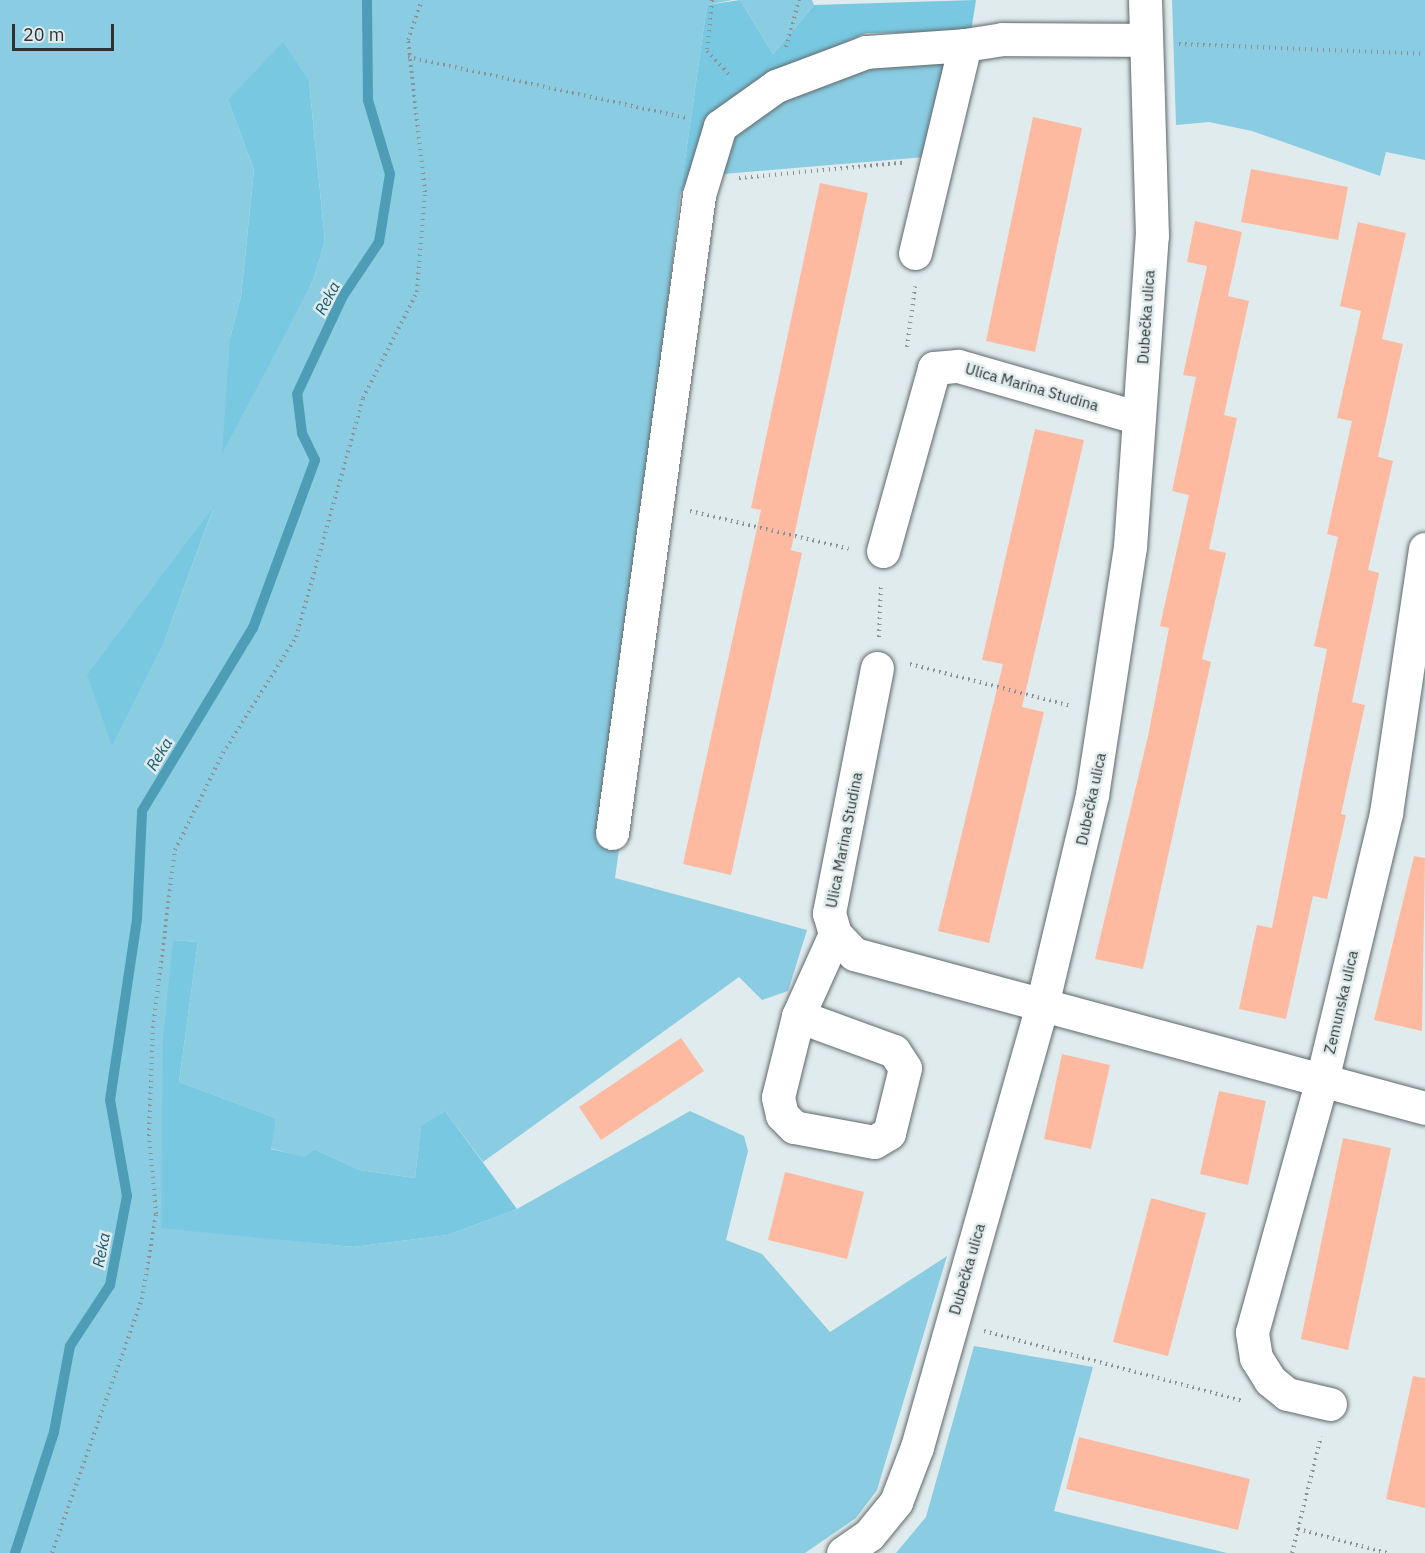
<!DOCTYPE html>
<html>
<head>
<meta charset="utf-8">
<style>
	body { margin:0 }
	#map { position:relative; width:1425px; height:1553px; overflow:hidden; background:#e0ebee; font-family:"IBM Plex Sans",sans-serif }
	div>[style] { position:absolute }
	.green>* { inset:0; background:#8acce2 }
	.forest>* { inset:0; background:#79c8e2 }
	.stream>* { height:10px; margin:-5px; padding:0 5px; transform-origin:5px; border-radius:5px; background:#4e9db6 }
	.building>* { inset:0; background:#fdbaa1 }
	.path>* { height:4px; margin-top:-2px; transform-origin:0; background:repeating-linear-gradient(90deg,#8c9395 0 1.5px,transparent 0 6px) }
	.roads { filter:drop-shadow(0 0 2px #60696c) drop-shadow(0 0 2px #60696c) }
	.minor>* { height:33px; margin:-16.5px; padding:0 16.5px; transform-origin:16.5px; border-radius:16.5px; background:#fff }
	span { translate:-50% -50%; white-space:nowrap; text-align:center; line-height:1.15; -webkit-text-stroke:5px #e0ebee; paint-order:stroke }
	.street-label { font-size:15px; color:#2e3233 }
	.water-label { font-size:16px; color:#1a5a6c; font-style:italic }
	.scale { position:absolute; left:12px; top:24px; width:102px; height:27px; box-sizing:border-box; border:3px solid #2e3233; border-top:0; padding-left:8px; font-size:18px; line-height:21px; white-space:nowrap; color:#2e3233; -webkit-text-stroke:4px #e0ebee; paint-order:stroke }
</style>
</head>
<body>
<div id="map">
	<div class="green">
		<i style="clip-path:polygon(evenodd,0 0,732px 0,707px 5px,680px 195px,607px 844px,619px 849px,615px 878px,807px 930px,788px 991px,762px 1000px,739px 977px,483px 1162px,445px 1111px,421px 1127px,415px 1178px,360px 1170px,314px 1149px,305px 1158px,270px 1148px,276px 1118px,179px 1082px,198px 942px,173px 940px,161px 1227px,353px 1247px,448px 1235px,517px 1209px,690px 1111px,744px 1136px,748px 1151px,726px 1240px,762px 1254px,830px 1332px,947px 1256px,877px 1490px,856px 1518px,805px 1553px,0 1553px,0 0,309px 81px,325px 241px,313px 281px,253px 392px,230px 338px,241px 296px,254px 170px,228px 100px,309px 81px,0 0,212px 509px,213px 509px,164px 642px,156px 587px,212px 509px)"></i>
		<i style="clip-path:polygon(740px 0,812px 0,814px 5px,773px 54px)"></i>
		<i style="clip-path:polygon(1172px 0,1425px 0,1425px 160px,1386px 152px,1380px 176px,1252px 131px,1209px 122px,1176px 125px)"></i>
		<i style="clip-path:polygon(947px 51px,925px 157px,712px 175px,732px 136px,757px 110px,872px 65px)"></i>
		<i style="clip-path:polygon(974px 1346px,1093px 1367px,1054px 1511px,1227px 1553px,896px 1553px,926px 1517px)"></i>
	</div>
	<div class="forest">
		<i style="clip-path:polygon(740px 0,773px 54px,814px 5px,976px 0,971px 32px,866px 33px,792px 66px,722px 108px,680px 195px,707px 5px)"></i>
		<i style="clip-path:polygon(283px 42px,309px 81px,325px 241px,313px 281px,222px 454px,230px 338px,241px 296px,254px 170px,228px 100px)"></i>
		<i style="clip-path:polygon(214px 506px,164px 642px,112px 746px,87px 675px)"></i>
		<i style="clip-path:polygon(173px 940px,198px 942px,179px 1082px,276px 1118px,271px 1149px,305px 1157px,314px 1149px,360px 1170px,415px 1178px,421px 1126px,445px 1111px,517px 1209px,448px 1235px,353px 1247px,161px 1228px,163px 1040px)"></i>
	</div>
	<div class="stream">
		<i style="left:15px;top:1553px;width:127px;rotate:-72.1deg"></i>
		<i style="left:54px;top:1432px;width:87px;rotate:-79.5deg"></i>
		<i style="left:70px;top:1346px;width:73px;rotate:-56.7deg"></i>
		<i style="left:110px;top:1285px;width:91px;rotate:-79.2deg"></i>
		<i style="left:127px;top:1196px;width:97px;rotate:-100deg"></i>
		<i style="left:110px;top:1100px;width:183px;rotate:-81.5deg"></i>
		<i style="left:137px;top:919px;width:108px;rotate:-87.3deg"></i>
		<i style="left:142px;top:811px;width:214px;rotate:-58.8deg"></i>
		<i style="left:253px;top:628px;width:179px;rotate:-69.7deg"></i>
		<i style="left:315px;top:460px;width:30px;rotate:-116deg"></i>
		<i style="left:302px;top:433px;width:39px;rotate:-97deg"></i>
		<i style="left:297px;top:394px;width:108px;rotate:-64.9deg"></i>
		<i style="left:343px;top:296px;width:65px;rotate:-56.3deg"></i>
		<i style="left:379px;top:242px;width:69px;rotate:-80.8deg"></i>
		<i style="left:390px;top:174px;width:77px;rotate:-106.6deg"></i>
		<i style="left:368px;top:100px;width:100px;rotate:-90.6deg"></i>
	</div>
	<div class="building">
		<i style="clip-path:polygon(1033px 117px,1082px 128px,1035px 352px,986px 341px)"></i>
		<i style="clip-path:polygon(1251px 169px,1348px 187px,1338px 240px,1241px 222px)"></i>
		<i style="clip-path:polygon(820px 183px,868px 193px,791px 550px,802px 553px,731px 875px,683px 864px,761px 510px,751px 508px)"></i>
		<i style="clip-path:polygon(1195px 221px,1242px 232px,1228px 296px,1249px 301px,1224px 415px,1237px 418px,1209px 549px,1226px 553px,1202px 659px,1211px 662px,1143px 969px,1095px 959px,1148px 736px,1169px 628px,1160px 626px,1189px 495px,1172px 491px,1196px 377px,1183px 375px,1207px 266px,1187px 262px)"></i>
		<i style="clip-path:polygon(1358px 222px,1406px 233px,1382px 339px,1403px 344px,1378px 457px,1393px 461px,1368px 570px,1379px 573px,1352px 702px,1365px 705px,1341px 814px,1346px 815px,1327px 899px,1313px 896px,1286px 1019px,1239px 1009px,1257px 925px,1272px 928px,1327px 649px,1314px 646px,1338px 537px,1327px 534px,1352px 421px,1337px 418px,1361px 311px,1340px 306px)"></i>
		<i style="clip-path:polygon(1035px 429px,1084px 440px,1022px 707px,1044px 712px,989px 943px,938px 931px,1003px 664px,982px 660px)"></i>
		<i style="clip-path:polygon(1414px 856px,1425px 858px,1422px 1031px,1374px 1020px)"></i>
		<i style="clip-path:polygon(681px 1038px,704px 1071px,601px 1140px,579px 1107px)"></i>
		<i style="clip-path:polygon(1062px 1054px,1110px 1065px,1091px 1149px,1044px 1139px)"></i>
		<i style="clip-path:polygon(1219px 1091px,1266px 1101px,1248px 1185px,1200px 1174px)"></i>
		<i style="clip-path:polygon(1343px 1138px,1391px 1148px,1348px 1350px,1301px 1339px)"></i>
		<i style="clip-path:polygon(785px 1172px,864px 1192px,847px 1259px,768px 1240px)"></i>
		<i style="clip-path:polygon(1151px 1198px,1206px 1213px,1168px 1356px,1113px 1342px)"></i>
		<i style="clip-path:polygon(1413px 1376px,1425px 1378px,1425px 1508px,1386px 1499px)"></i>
		<i style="clip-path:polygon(1079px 1437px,1250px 1479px,1238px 1530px,1066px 1489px)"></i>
	</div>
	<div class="path">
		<i style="left:712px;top:0;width:51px;rotate:95.6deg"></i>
		<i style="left:707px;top:51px;width:35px;rotate:47deg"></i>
		<i style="left:1179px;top:44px;width:246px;rotate:2.3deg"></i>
		<i style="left:786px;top:47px;width:49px;rotate:-74.5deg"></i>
		<i style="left:408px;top:57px;width:286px;rotate:12.3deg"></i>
		<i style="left:739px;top:178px;width:164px;rotate:-5.3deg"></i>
		<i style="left:907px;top:347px;width:61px;rotate:-82.4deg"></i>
		<i style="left:690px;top:511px;width:163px;rotate:13.4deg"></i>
		<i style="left:879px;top:637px;width:53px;rotate:-87.8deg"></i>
		<i style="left:910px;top:664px;width:166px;rotate:14.6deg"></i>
		<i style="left:984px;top:1331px;width:269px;rotate:15.1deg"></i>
		<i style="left:1298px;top:1529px;width:92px;rotate:15.1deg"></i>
		<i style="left:52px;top:1553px;width:269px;rotate:-70.5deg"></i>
		<i style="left:142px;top:1299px;width:86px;rotate:-80.6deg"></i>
		<i style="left:156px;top:1214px;width:78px;rotate:-95.1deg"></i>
		<i style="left:149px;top:1136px;width:108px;rotate:-87.9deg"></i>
		<i style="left:153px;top:1028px;width:179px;rotate:-83deg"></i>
		<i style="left:175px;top:850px;width:108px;rotate:-63.7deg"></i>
		<i style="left:223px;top:753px;width:137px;rotate:-57.8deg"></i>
		<i style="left:296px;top:637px;width:248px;rotate:-74.3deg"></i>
		<i style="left:363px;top:398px;width:119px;rotate:-63deg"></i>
		<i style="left:417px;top:292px;width:100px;rotate:-85.4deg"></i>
		<i style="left:425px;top:192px;width:153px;rotate:-96.4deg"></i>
		<i style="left:408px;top:40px;width:42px;rotate:-70.7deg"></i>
		<i style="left:1292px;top:1553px;width:120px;rotate:-76deg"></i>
	</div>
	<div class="roads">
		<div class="minor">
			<i style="left:915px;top:253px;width:214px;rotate:-76.5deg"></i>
			<i style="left:965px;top:45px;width:37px;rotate:-9deg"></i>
			<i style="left:1002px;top:39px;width:144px;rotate:0.4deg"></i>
			<i style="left:883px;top:551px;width:190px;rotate:-74.4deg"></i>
			<i style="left:934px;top:368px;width:24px;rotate:-5deg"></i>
			<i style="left:958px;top:366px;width:188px;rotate:16deg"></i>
			<i style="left:877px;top:668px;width:250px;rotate:101.1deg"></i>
			<i style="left:829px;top:913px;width:22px;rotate:74deg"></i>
			<i style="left:835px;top:934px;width:28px;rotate:46deg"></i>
			<i style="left:854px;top:954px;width:591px;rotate:15.09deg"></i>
			<i style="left:612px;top:833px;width:644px;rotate:-82.23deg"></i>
			<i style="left:699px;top:195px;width:72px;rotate:-73.1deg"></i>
			<i style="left:720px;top:126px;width:69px;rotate:-35.5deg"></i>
			<i style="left:776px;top:86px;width:96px;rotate:-20.7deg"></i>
			<i style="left:866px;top:52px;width:99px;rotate:-4deg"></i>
			<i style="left:798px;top:1016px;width:102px;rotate:20deg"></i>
			<i style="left:894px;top:1051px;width:20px;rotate:57deg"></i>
			<i style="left:905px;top:1068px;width:67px;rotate:103.8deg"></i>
			<i style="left:889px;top:1133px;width:17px;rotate:149deg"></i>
			<i style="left:874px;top:1142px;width:81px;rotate:-169.4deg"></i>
			<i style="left:794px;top:1127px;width:17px;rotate:-135deg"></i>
			<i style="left:782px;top:1115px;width:18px;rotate:-103deg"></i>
			<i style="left:778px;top:1097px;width:83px;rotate:-76.1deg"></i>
			<i style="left:798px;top:1016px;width:90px;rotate:-65.7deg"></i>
			<i style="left:1330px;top:1404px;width:44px;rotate:-166.9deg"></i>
			<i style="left:1287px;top:1394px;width:22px;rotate:-141deg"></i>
			<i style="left:1270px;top:1380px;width:26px;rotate:-122deg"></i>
			<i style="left:1256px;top:1358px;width:26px;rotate:-99deg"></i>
			<i style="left:1252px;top:1332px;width:262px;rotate:-74.5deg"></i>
			<i style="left:1322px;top:1080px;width:275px;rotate:-76.5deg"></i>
			<i style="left:1386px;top:813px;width:267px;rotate:-81.6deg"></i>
			<i style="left:843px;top:1553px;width:32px;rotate:-35deg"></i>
			<i style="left:869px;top:1535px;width:43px;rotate:-50.7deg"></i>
			<i style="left:896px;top:1502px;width:59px;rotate:-69.1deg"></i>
			<i style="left:917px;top:1447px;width:459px;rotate:-74.2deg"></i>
			<i style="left:1042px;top:1005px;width:216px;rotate:-76.6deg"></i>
			<i style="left:1092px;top:795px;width:251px;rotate:-81.3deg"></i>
			<i style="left:1130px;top:547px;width:312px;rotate:-86deg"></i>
			<i style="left:1152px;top:236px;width:236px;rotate:-91.7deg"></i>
		</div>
	</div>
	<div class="street-label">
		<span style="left:1146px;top:317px;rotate:-86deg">Dubečka ulica</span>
		<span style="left:1032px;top:387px;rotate:16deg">Ulica Marina Studina</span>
		<span style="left:1091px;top:799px;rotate:-78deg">Dubečka ulica</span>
		<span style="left:844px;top:840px;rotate:-79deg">Ulica Marina Studina</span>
		<span style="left:1341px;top:1002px;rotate:-77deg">Zemunska ulica</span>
		<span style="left:967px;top:1269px;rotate:-74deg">Dubečka ulica</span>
	</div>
	<div class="water-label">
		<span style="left:327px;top:298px;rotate:-62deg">Reka</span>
		<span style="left:159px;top:754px;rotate:-59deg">Reka</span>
		<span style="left:101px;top:1250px;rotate:-79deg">Reka</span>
	</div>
	<div class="scale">20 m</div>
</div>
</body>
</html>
